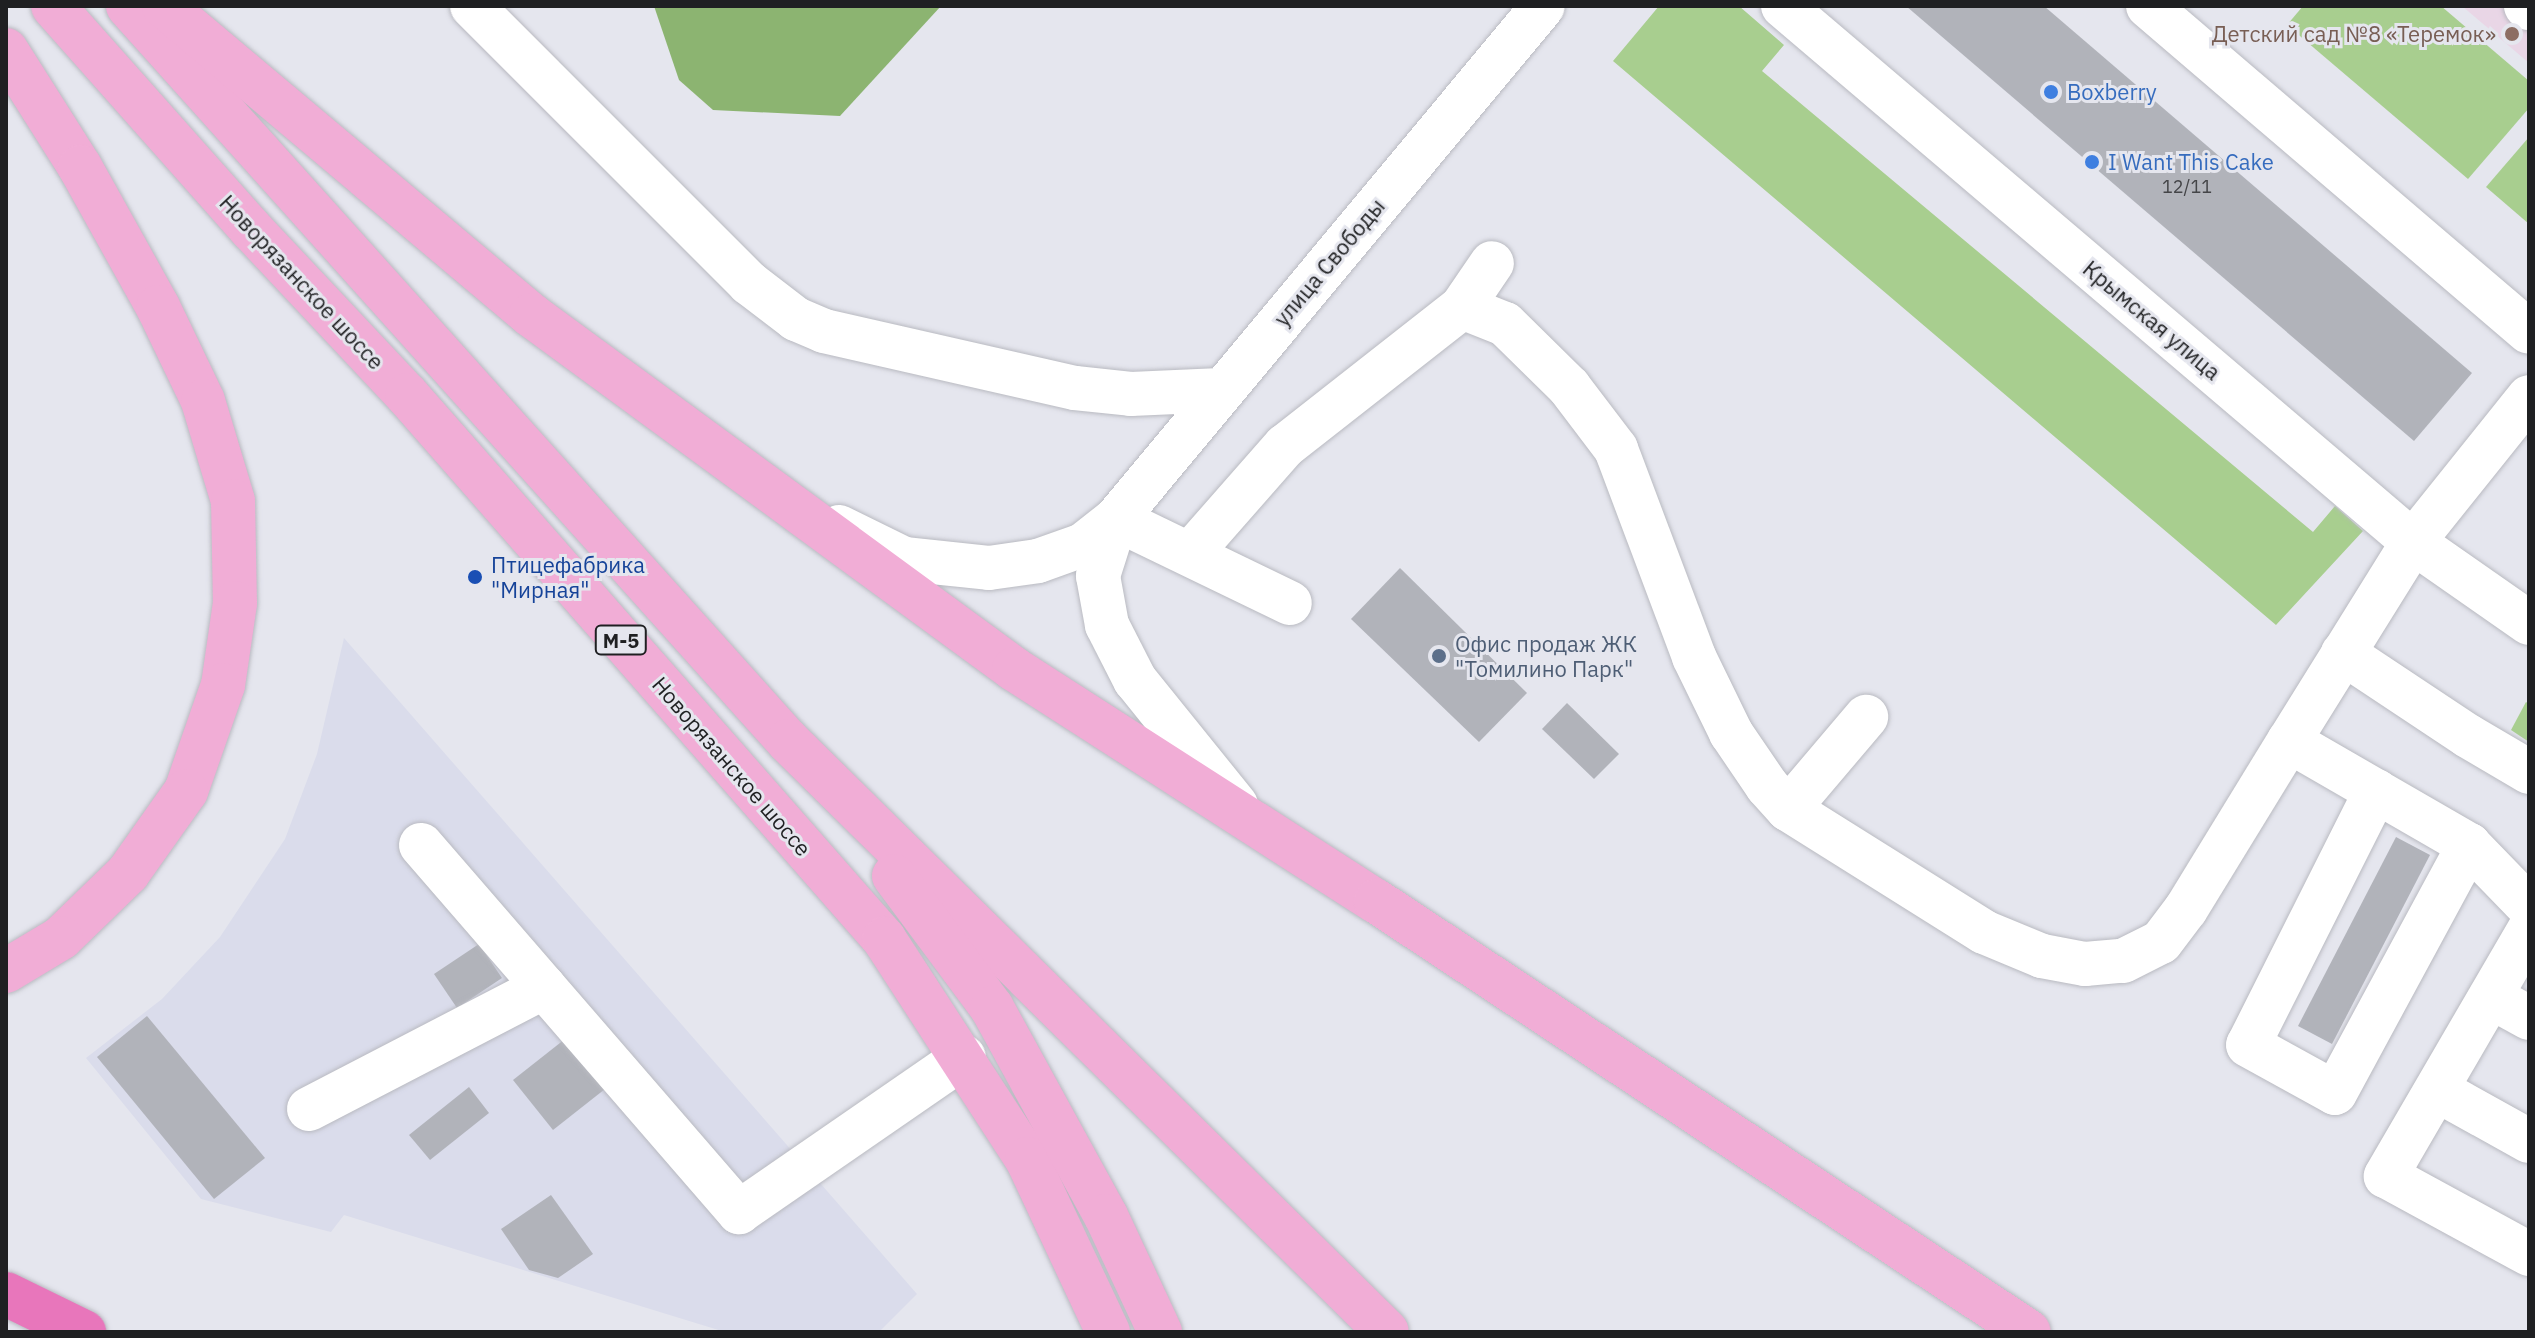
<!DOCTYPE html>
<html>
<head>
<meta charset="utf-8">
<style>
	body { margin:0 }
	#map { position:relative; width:2535px; height:1338px; overflow:hidden; background:#e5e6ee; font-family:"IBM Plex Sans",sans-serif }
	div>[style] { position:absolute }
	.built>* { inset:0; background:#dadceb }
	.education>* { inset:0; background:#e9d6e6 }
	.green>* { inset:0; background:#a8ce8f }
	.forest>* { inset:0; background:#8cb471 }
	.building>* { inset:0; background:#b1b3ba }
	.roads { filter:drop-shadow(0 0 2px #b9bac1) drop-shadow(0 0 2px #b9bac1) }
	.minor>* { height:44px; margin:-22px; padding:0 22px; transform-origin:22px; border-radius:22px; background:#fff }
	.major>* { height:44px; margin:-22px; padding:0 22px; transform-origin:22px; border-radius:22px; background:#f1add6 }
	.highway>* { height:44px; margin:-22px; padding:0 22px; transform-origin:22px; border-radius:22px; background:#e876bb }
	.dots>* { width:22px; height:22px; translate:-50% -50%; box-sizing:border-box; border:4px solid #e5e6ee; border-radius:50% }
	span { translate:-50% -50%; white-space:nowrap; text-align:center; line-height:1.15; -webkit-text-stroke:6px #e5e6ee; paint-order:stroke }
	.number-label { font-size:18px; color:#444548 }
	.number-label span { -webkit-text-stroke-width:0 }
	.shield-label span { padding:2px 6px; background:#e5e6ee; border:2px solid; border-radius:6px; -webkit-text-stroke-width:0 }
	.shield-label { font-size:20px; color:#1f2022; font-weight:700 }
	.education-label { font-size:22px; color:#785e54 }
	.right { translate:-100% -50%; text-align:right }
	.shop-label { font-size:22px; color:#366cbe }
	.left { translate:0 -50%; text-align:left }
	.street-label { font-size:22px; color:#1f2022 }
	.transit-label { font-size:22px; color:#164399 }
	.service-label { font-size:22px; color:#4e5e75 }
	.frame { position:absolute; inset:0; border:8px solid #1f2022; pointer-events:none }
</style>
</head>
<body>
<div id="map">
	<div class="built">
		<i style="clip-path:polygon(344px 638px,917px 1294px,879px 1332px,725px 1332px,344px 1215px,331px 1232px,201px 1199px,86px 1058px,162px 999px,220px 937px,285px 839px,317px 754px)"></i>
	</div>
	<div class="education">
		<i style="clip-path:polygon(2462px 6px,2529px 6px,2529px 63px)"></i>
	</div>
	<div class="green">
		<i style="clip-path:polygon(1659px 6px,1739px 6px,1784px 45px,1762px 71px,2313px 532px,2335px 506px,2363px 531px,2276px 625px,1613px 61px)"></i>
		<i style="clip-path:polygon(2303px 6px,2441px 6px,2529px 81px,2529px 108px,2468px 179px,2287px 25px)"></i>
		<i style="clip-path:polygon(2529px 137px,2529px 224px,2486px 187px)"></i>
		<i style="clip-path:polygon(2526px 702px,2529px 704px,2529px 742px,2511px 730px)"></i>
	</div>
	<div class="forest">
		<i style="clip-path:polygon(654px 6px,941px 6px,840px 116px,713px 110px,679px 80px)"></i>
	</div>
	<div class="building">
		<i style="clip-path:polygon(1906px 6px,2044px 6px,2472px 373px,2414px 441px)"></i>
		<i style="clip-path:polygon(1400px 568px,1527px 693px,1479px 742px,1351px 619px)"></i>
		<i style="clip-path:polygon(1567px 703px,1619px 754px,1594px 779px,1542px 729px)"></i>
		<i style="clip-path:polygon(2396px 837px,2430px 855px,2332px 1044px,2298px 1026px)"></i>
		<i style="clip-path:polygon(479px 944px,502px 978px,457px 1008px,434px 974px)"></i>
		<i style="clip-path:polygon(147px 1016px,265px 1158px,214px 1199px,97px 1057px)"></i>
		<i style="clip-path:polygon(565px 1039px,605px 1089px,553px 1130px,513px 1080px)"></i>
		<i style="clip-path:polygon(469px 1087px,489px 1113px,430px 1160px,409px 1135px)"></i>
		<i style="clip-path:polygon(551px 1195px,593px 1254px,558px 1278px,529px 1270px,501px 1229px)"></i>
	</div>
	<div class="roads">
		<div class="minor">
			<i style="left:472px;top:6px;width:392px;rotate:45deg"></i>
			<i style="left:749px;top:283px;width:59px;rotate:37.5deg"></i>
			<i style="left:796px;top:319px;width:30px;rotate:23deg"></i>
			<i style="left:824px;top:331px;width:257px;rotate:12.8deg"></i>
			<i style="left:1075px;top:388px;width:56px;rotate:6.1deg"></i>
			<i style="left:1131px;top:394px;width:90px;rotate:-2.5deg"></i>
			<i style="left:1783px;top:6px;width:827px;rotate:40.39deg"></i>
			<i style="left:2413px;top:542px;width:141px;rotate:34.9deg"></i>
			<i style="left:2148px;top:6px;width:501px;rotate:40.55deg"></i>
			<i style="left:2526px;top:6px;width:4px;rotate:34deg"></i>
			<i style="left:1462px;top:307px;width:46px;rotate:21.6deg"></i>
			<i style="left:1505px;top:324px;width:90px;rotate:44.5deg"></i>
			<i style="left:1569px;top:387px;width:78px;rotate:52.8deg"></i>
			<i style="left:1616px;top:449px;width:222px;rotate:69.4deg"></i>
			<i style="left:1694px;top:657px;width:85px;rotate:64deg"></i>
			<i style="left:1731px;top:733px;width:64px;rotate:55.8deg"></i>
			<i style="left:1767px;top:786px;width:31px;rotate:48deg"></i>
			<i style="left:1788px;top:809px;width:121px;rotate:-49.7deg"></i>
			<i style="left:2529px;top:397px;width:186px;rotate:128.7deg"></i>
			<i style="left:2413px;top:542px;width:234px;rotate:121.9deg"></i>
			<i style="left:2289px;top:741px;width:208px;rotate:30deg"></i>
			<i style="left:2469px;top:845px;width:86px;rotate:45.9deg"></i>
			<i style="left:1116px;top:519px;width:193px;rotate:25.8deg"></i>
			<i style="left:839px;top:527px;width:72px;rotate:26.2deg"></i>
			<i style="left:904px;top:559px;width:85px;rotate:6deg"></i>
			<i style="left:989px;top:568px;width:49px;rotate:-8.1deg"></i>
			<i style="left:1038px;top:561px;width:48px;rotate:-19.6deg"></i>
			<i style="left:1083px;top:545px;width:42px;rotate:-38.2deg"></i>
			<i style="left:1190px;top:554px;width:144px;rotate:-48.7deg"></i>
			<i style="left:1285px;top:446px;width:225px;rotate:-38.1deg"></i>
			<i style="left:1462px;top:307px;width:53px;rotate:-55.7deg"></i>
			<i style="left:2343px;top:653px;width:150px;rotate:33.6deg"></i>
			<i style="left:2468px;top:736px;width:71px;rotate:30.5deg"></i>
			<i style="left:2376px;top:791px;width:284px;rotate:116.7deg"></i>
			<i style="left:2248px;top:1045px;width:99px;rotate:28.9deg"></i>
			<i style="left:2335px;top:1093px;width:282px;rotate:-61.6deg"></i>
			<i style="left:1236px;top:805px;width:161px;rotate:-128.9deg"></i>
			<i style="left:1135px;top:680px;width:62px;rotate:-117deg"></i>
			<i style="left:1107px;top:625px;width:50px;rotate:-100.4deg"></i>
			<i style="left:1098px;top:576px;width:60px;rotate:-72.5deg"></i>
			<i style="left:1116px;top:519px;width:667px;rotate:-50.23deg"></i>
			<i style="left:1788px;top:809px;width:231px;rotate:32.1deg"></i>
			<i style="left:1984px;top:932px;width:63px;rotate:22.5deg"></i>
			<i style="left:2042px;top:956px;width:44px;rotate:10.5deg"></i>
			<i style="left:2085px;top:964px;width:38px;rotate:-5deg"></i>
			<i style="left:2123px;top:961px;width:42px;rotate:-26.6deg"></i>
			<i style="left:2161px;top:942px;width:41px;rotate:-52.9deg"></i>
			<i style="left:2186px;top:909px;width:197px;rotate:-58.5deg"></i>
			<i style="left:421px;top:845px;width:486px;rotate:49.1deg"></i>
			<i style="left:739px;top:1212px;width:273px;rotate:-34.6deg"></i>
			<i style="left:2529px;top:930px;width:285px;rotate:120.2deg"></i>
			<i style="left:2386px;top:1176px;width:163px;rotate:28.6deg"></i>
			<i style="left:2491px;top:997px;width:43px;rotate:28.9deg"></i>
			<i style="left:2437px;top:1090px;width:105px;rotate:29deg"></i>
			<i style="left:309px;top:1109px;width:265px;rotate:-27.4deg"></i>
		</div>
		<div class="major">
			<i style="left:53px;top:6px;width:298px;rotate:48.4deg"></i>
			<i style="left:251px;top:229px;width:228px;rotate:46.8deg"></i>
			<i style="left:407px;top:395px;width:724px;rotate:48.75deg"></i>
			<i style="left:884px;top:939px;width:262px;rotate:57deg"></i>
			<i style="left:1027px;top:1159px;width:191px;rotate:64.9deg"></i>
			<i style="left:128px;top:6px;width:988px;rotate:48.08deg"></i>
			<i style="left:788px;top:741px;width:841px;rotate:44.61deg"></i>
			<i style="left:164px;top:6px;width:480px;rotate:40.1deg"></i>
			<i style="left:531px;top:315px;width:599px;rotate:36.24deg"></i>
			<i style="left:1014px;top:669px;width:430px;rotate:32.7deg"></i>
			<i style="left:1376px;top:901px;width:782px;rotate:33.43deg"></i>
			<i style="left:6px;top:50px;width:138px;rotate:57.7deg"></i>
			<i style="left:80px;top:167px;width:160px;rotate:60.9deg"></i>
			<i style="left:158px;top:307px;width:104px;rotate:64.4deg"></i>
			<i style="left:203px;top:401px;width:104px;rotate:73.3deg"></i>
			<i style="left:233px;top:501px;width:102px;rotate:88.9deg"></i>
			<i style="left:235px;top:603px;width:83px;rotate:98.3deg"></i>
			<i style="left:223px;top:685px;width:112px;rotate:109.2deg"></i>
			<i style="left:186px;top:791px;width:100px;rotate:125.3deg"></i>
			<i style="left:128px;top:873px;width:93px;rotate:135.9deg"></i>
			<i style="left:61px;top:938px;width:64px;rotate:149deg"></i>
			<i style="left:894px;top:876px;width:164px;rotate:53.4deg"></i>
			<i style="left:992px;top:1008px;width:237px;rotate:61.3deg"></i>
			<i style="left:1106px;top:1216px;width:128px;rotate:65deg"></i>
		</div>
		<div class="highway">
			<i style="left:6px;top:1294px;width:87px;rotate:26deg"></i>
		</div>
	</div>
	<div class="dots">
		<i style="left:2512px;top:34px;background:#8d6e63"></i>
		<i style="left:2051px;top:92px;background:#3f7fe0"></i>
		<i style="left:2092px;top:162px;background:#3f7fe0"></i>
		<i style="left:475px;top:577px;background:#1a4fb4"></i>
		<i style="left:1439px;top:656px;background:#5c6f8a"></i>
	</div>
	<div class="number-label">
		<span style="left:2187px;top:187px">12/11</span>
	</div>
	<div class="shield-label">
		<span style="left:621px;top:640px">М-5</span>
	</div>
	<div class="education-label">
		<span class="right" style="left:2496px;top:34px">Детский сад №8 «Теремок»</span>
	</div>
	<div class="shop-label">
		<span class="left" style="left:2067px;top:92px">Boxberry</span>
		<span class="left" style="left:2108px;top:162px">I Want This Cake</span>
	</div>
	<div class="street-label">
		<span style="left:1329px;top:262px;rotate:-50deg">улица Свободы</span>
		<span style="left:302px;top:282px;rotate:47deg">Новорязанское шоссе</span>
		<span style="left:2152px;top:320px;rotate:40deg">Крымская улица</span>
		<span style="left:732px;top:766px;rotate:49deg">Новорязанское шоссе</span>
	</div>
	<div class="transit-label">
		<span class="left" style="left:491px;top:577px">Птицефабрика<br>"Мирная"</span>
	</div>
	<div class="service-label">
		<span class="left" style="left:1455px;top:656px">Офис продаж ЖК<br>"Томилино Парк"</span>
	</div>
	<div class="frame"></div>
</div>
</body>
</html>
